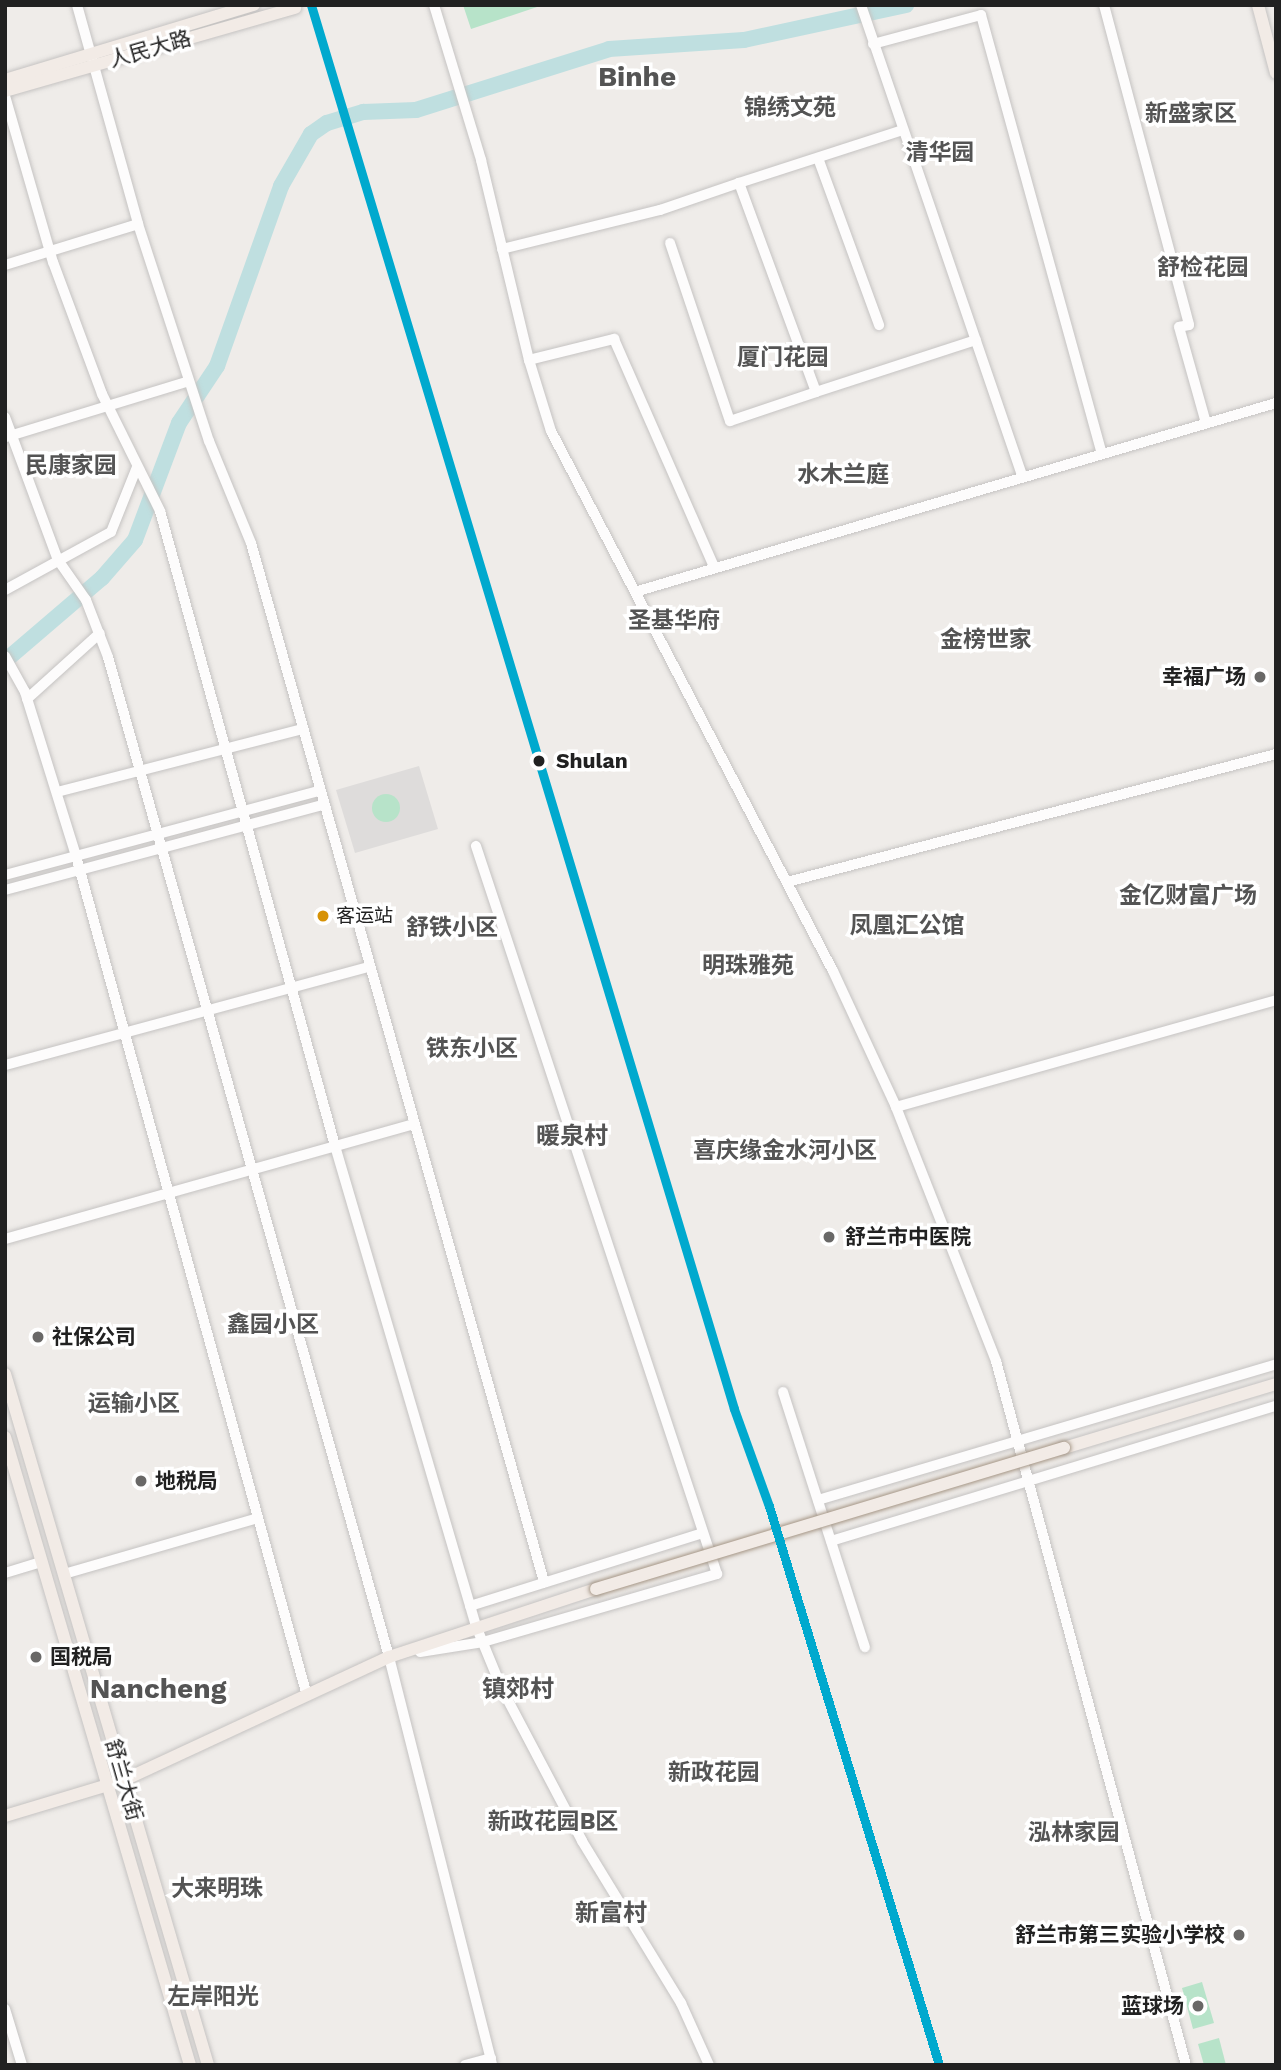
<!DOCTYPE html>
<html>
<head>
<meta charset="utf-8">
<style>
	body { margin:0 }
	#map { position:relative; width:1281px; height:2070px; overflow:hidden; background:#efece9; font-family:"Work Sans","Noto Sans SC",sans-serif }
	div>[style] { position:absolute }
	.residential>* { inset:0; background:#dedcdb }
	.pitch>* { inset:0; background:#b7e3c9 }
	.round { border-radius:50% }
	.river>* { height:16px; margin:-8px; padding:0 8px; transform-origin:8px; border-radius:8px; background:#bfdfe0 }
	.roads { filter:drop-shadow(0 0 2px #c5c3c2) drop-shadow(0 0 2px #c5c3c2) }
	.minor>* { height:10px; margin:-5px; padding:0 5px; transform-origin:5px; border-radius:5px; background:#fdfcfc }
	.major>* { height:12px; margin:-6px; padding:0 6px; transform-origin:6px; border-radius:6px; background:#f2ebe6 }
	.bridges { filter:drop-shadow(0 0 2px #a59686) drop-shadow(0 0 2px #a59686) }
	.major-bridge>* { height:12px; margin:-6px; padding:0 6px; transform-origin:6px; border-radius:6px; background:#f2ebe6 }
	.rail-1>* { height:9px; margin:-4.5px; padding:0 4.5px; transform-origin:4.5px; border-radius:4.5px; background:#00a9ce }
	.dots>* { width:19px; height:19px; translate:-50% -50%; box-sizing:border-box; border:4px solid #fff; border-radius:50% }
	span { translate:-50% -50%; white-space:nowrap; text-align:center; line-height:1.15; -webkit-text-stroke:7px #fff; paint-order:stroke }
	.bus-label { font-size:19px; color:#212121 }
	.left { translate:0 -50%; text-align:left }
	.street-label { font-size:21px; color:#212121 }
	.poi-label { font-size:21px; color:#212121; font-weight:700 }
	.right { translate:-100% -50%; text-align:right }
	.stop-label { font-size:21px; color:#212121; font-weight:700 }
	.neighbourhood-label { font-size:23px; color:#545454; font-weight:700 }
	.quarter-label { font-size:24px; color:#545454; font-weight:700 }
	.district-label { font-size:28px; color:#545454; font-weight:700 }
	.frame { position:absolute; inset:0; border:7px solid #212121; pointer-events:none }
</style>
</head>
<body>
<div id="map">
	<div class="residential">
		<i style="clip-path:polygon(419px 766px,438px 829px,355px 853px,336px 790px)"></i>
	</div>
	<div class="pitch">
		<i style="clip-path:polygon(463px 5px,543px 5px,471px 29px)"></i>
		<i class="round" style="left:372px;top:794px;width:28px;height:28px"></i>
		<i style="clip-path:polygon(1202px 1982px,1214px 2023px,1193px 2029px,1182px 1988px)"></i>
		<i style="clip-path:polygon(1219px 2038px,1226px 2065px,1204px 2065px,1198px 2044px)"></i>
	</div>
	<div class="river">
		<i style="left:5px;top:661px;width:128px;rotate:-40.6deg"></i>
		<i style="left:102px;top:578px;width:50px;rotate:-49deg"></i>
		<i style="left:135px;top:540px;width:125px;rotate:-69.4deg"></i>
		<i style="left:179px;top:423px;width:69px;rotate:-56.3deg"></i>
		<i style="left:217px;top:366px;width:191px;rotate:-70.4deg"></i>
		<i style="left:281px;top:186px;width:60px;rotate:-60deg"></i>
		<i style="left:311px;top:134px;width:19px;rotate:-35deg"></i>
		<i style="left:327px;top:123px;width:38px;rotate:-17deg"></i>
		<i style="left:363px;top:112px;width:53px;rotate:-2.2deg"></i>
		<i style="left:416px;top:110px;width:202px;rotate:-17.5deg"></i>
		<i style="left:609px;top:49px;width:135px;rotate:-3.8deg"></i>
		<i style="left:744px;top:40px;width:166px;rotate:-12.2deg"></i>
	</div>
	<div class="roads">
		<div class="minor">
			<i style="left:77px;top:5px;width:227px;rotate:74.4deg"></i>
			<i style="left:138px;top:224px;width:228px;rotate:71.9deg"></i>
			<i style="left:209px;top:441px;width:110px;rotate:67.6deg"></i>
			<i style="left:251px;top:543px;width:1080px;rotate:74.25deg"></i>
			<i style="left:434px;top:5px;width:162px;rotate:73.1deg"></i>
			<i style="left:481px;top:160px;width:206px;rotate:76.5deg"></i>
			<i style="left:529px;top:360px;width:74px;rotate:72.8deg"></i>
			<i style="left:551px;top:431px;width:609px;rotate:62.43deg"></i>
			<i style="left:833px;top:971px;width:150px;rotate:65.1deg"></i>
			<i style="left:896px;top:1107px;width:273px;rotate:68.5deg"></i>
			<i style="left:996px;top:1361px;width:729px;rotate:74.9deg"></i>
			<i style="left:861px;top:5px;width:498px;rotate:71.1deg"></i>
			<i style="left:1104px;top:5px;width:331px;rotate:75.1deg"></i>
			<i style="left:1189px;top:325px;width:10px;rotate:169deg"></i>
			<i style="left:1179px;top:327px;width:100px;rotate:74.3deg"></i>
			<i style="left:873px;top:44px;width:112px;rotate:-15deg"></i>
			<i style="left:981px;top:15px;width:453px;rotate:74.6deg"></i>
			<i style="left:5px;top:96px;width:173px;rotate:73.9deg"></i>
			<i style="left:53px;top:262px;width:141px;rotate:69.6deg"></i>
			<i style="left:102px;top:394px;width:131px;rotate:63.6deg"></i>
			<i style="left:160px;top:511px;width:659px;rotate:74.59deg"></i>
			<i style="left:335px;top:1146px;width:500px;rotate:73.63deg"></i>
			<i style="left:476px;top:1626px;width:68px;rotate:67.6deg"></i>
			<i style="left:502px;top:1689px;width:172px;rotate:62.2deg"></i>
			<i style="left:582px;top:1841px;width:190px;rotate:58.6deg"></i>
			<i style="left:681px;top:2003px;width:68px;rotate:65.7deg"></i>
			<i style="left:818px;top:158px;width:178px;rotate:69.9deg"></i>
			<i style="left:670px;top:243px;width:188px;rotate:71.4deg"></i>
			<i style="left:730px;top:421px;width:91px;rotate:-18.6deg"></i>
			<i style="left:816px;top:392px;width:223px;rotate:-110.2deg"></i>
			<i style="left:739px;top:183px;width:172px;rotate:-17.9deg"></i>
			<i style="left:502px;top:249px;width:163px;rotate:-13.9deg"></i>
			<i style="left:660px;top:210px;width:83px;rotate:-18.9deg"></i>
			<i style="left:5px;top:265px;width:139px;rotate:-17.1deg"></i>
			<i style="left:529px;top:360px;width:88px;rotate:-13.9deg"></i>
			<i style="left:614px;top:339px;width:249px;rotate:66.3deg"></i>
			<i style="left:816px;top:392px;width:168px;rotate:-18deg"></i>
			<i style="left:5px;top:417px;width:153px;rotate:69.7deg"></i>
			<i style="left:58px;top:560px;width:49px;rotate:55deg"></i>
			<i style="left:86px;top:600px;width:61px;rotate:68.9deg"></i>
			<i style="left:108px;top:657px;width:1039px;rotate:74.3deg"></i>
			<i style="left:389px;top:1657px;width:421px;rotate:75.8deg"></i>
			<i style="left:6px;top:437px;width:191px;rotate:-17deg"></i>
			<i style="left:5px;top:590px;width:121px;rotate:-28.7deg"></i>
			<i style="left:111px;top:532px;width:70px;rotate:-68.2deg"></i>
			<i style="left:638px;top:591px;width:665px;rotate:-16.42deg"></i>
			<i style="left:5px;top:656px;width:41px;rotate:60.9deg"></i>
			<i style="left:25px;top:692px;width:172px;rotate:72.7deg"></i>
			<i style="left:76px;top:856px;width:867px;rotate:74.62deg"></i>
			<i style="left:27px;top:699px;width:98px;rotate:-42.1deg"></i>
			<i style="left:57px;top:792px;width:253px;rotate:-14.4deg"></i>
			<i style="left:5px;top:875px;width:325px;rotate:-15deg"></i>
			<i style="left:787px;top:882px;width:505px;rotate:-14.67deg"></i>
			<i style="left:5px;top:890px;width:329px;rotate:-15deg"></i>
			<i style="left:5px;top:1065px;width:377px;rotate:-15.1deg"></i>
			<i style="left:896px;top:1107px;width:395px;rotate:-15.7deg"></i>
			<i style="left:5px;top:1239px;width:424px;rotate:-15.7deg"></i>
			<i style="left:783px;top:1392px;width:268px;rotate:72.2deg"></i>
			<i style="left:818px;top:1500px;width:478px;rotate:-16.5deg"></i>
			<i style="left:831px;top:1541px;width:465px;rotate:-16.9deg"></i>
			<i style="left:5px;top:1573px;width:39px;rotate:-17deg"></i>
			<i style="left:64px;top:1574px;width:202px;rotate:-16.1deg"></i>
			<i style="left:470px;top:1606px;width:244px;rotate:-17.4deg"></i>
			<i style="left:420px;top:1652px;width:64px;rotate:-9deg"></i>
			<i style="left:483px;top:1642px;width:244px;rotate:-16.2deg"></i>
			<i style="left:717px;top:1574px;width:767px;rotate:-108.32deg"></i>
			<i style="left:5px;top:2009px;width:59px;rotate:73.1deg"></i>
			<i style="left:465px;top:2065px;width:27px;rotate:-15deg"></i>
		</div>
		<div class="major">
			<i style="left:1258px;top:5px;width:70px;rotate:75.2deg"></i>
			<i style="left:5px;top:80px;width:260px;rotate:-16.8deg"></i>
			<i style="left:5px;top:91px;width:302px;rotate:-16deg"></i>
			<i style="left:5px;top:1374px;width:720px;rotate:73.63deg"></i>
			<i style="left:5px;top:1437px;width:655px;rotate:73.59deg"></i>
			<i style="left:1064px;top:1448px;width:221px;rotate:-16.8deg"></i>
			<i style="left:5px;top:1816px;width:124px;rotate:-16.8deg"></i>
			<i style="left:124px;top:1780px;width:292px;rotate:-24.9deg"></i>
			<i style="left:389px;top:1657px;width:218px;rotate:-18.2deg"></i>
		</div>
	</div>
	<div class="bridges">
		<div class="major-bridge">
			<i style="left:596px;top:1589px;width:489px;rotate:-16.8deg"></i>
		</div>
	</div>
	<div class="rail-1">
		<i style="left:311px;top:5px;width:1466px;rotate:73.23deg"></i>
		<i style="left:734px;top:1409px;width:103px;rotate:70.2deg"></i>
		<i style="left:769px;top:1506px;width:584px;rotate:73.08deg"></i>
	</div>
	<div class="dots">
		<i style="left:1260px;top:677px;background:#696867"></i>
		<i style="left:539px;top:761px;background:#212121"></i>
		<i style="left:323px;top:916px;background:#d79205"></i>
		<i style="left:829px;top:1237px;background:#696867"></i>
		<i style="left:38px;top:1337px;background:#696867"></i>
		<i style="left:141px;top:1481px;background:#696867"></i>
		<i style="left:36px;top:1657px;background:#696867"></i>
		<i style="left:1239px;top:1935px;background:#696867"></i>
		<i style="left:1198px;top:2006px;background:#696867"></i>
	</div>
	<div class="bus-label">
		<span class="left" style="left:336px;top:916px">客运站</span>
	</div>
	<div class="street-label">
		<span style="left:150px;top:49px;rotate:-16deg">人民大路</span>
		<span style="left:124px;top:1780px;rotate:74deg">舒兰大街</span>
	</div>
	<div class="poi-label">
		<span class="right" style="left:1246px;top:677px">幸福广场</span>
		<span class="left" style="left:845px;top:1237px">舒兰市中医院</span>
		<span class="left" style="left:52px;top:1337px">社保公司</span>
		<span class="left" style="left:155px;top:1481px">地税局</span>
		<span class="left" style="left:50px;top:1657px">国税局</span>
		<span class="right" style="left:1225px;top:1935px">舒兰市第三实验小学校</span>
		<span class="right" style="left:1184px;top:2006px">蓝球场</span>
	</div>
	<div class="stop-label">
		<span class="left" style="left:556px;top:761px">Shulan</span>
	</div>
	<div class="neighbourhood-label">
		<span style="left:790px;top:108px">锦绣文苑</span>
		<span style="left:1191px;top:114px">新盛家区</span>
		<span style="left:940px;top:153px">清华园</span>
		<span style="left:1203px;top:268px">舒检花园</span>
		<span style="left:783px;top:358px">厦门花园</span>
		<span style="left:71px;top:466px">民康家园</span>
		<span style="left:843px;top:475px">水木兰庭</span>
		<span style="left:674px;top:621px">圣基华府</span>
		<span style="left:986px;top:640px">金榜世家</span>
		<span style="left:1188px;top:896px">金亿财富广场</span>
		<span style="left:907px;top:926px">凤凰汇公馆</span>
		<span style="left:452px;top:928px">舒铁小区</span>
		<span style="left:748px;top:966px">明珠雅苑</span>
		<span style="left:472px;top:1049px">铁东小区</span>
		<span style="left:785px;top:1151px">喜庆缘金水河小区</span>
		<span style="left:273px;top:1325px">鑫园小区</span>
		<span style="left:134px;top:1404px">运输小区</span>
		<span style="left:714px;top:1773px">新政花园</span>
		<span style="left:553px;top:1822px">新政花园B区</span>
		<span style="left:1074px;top:1833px">泓林家园</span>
		<span style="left:217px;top:1889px">大来明珠</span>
		<span style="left:213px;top:1997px">左岸阳光</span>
	</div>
	<div class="quarter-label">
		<span style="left:572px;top:1137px">暖泉村</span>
		<span style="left:518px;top:1690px">镇郊村</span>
		<span style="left:611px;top:1914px">新富村</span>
	</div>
	<div class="district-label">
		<span style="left:637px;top:77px">Binhe</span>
		<span style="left:158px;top:1689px">Nancheng</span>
	</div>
	<div class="frame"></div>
</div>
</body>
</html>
